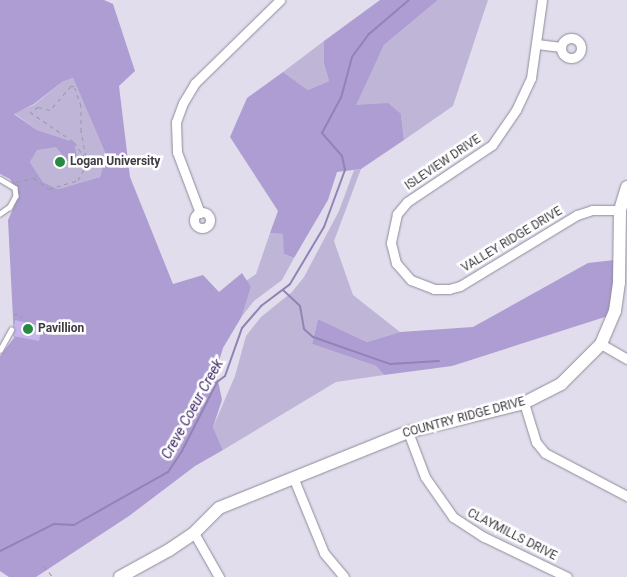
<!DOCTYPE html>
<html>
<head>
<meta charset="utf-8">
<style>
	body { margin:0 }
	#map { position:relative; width:627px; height:577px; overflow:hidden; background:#e1ddec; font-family:Roboto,sans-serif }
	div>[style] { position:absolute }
	.green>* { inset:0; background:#bfb6d7 }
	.forest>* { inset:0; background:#ad9dd2 }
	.stream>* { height:2px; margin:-1px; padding:0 1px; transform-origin:1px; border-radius:1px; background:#9283b5 }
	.building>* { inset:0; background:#c6b6ec }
	.path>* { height:1px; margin-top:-0.5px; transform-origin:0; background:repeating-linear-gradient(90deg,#9b98a3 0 4px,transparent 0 8px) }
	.roads { filter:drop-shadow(0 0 1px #8f8b99) drop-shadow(0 0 1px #8f8b99) }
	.lane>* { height:4.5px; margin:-2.25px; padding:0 2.25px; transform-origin:2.25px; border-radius:2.25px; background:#fff }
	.street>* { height:9px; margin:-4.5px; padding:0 4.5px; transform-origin:4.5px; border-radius:4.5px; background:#fff }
	.street>.ring { margin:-4.5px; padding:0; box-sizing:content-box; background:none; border:9px solid #fff; border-radius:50% }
	.secondary>* { height:12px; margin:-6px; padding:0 6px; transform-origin:6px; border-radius:6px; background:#fff }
	.dots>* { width:14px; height:14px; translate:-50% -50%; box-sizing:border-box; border:2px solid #fff; border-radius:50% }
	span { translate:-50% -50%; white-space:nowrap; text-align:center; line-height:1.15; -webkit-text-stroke:5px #fff; paint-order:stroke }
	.poi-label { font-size:12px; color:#3d3c42; font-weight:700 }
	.left { translate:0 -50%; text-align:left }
	.street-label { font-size:12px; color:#3d3c42 }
	.water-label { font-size:14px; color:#432b6a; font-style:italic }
</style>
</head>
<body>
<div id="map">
	<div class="green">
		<i style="clip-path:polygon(438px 0,488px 0,453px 106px,404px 140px,401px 114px,355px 105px,384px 45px)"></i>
		<i style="clip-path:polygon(324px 41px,324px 64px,329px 81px,308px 90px,283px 72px)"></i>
		<i style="clip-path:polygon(73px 78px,106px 155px,100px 177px,58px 189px,43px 182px,30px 162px,37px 149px,74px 142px,37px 130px,14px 113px,34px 105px,62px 82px)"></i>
		<i style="clip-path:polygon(361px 169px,334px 241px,353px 295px,400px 332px,367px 342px,318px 319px,312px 344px,376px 366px,384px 375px,336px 382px,223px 450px,213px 427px,235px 376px,246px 336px,261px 317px,292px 292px,304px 277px,339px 211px,354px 170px)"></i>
		<i style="clip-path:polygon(270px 233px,284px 234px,284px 254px,294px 258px,282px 280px,254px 301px,242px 316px,251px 287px,246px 281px,256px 274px)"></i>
	</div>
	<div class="forest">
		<i style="clip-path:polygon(evenodd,0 0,104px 0,113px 4px,135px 71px,119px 86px,130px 177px,173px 284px,203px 275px,219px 292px,242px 273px,251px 287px,242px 316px,223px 348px,216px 371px,222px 400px,213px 427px,223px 450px,195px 466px,129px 516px,36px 577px,9px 577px,0 571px,0 356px,14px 338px,8px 220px,19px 195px,10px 179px,0 174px,0 0,73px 78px,106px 155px,100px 177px,58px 189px,43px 182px,30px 162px,37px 150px,56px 147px,71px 165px,77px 157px,74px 142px,37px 130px,14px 114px,34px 104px,62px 82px,73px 78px)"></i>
		<i style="clip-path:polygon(380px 0,438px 0,384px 45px,356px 105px,388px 103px,401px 114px,404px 140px,361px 169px,337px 172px,328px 200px,294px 258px,284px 254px,283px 234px,270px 233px,278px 211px,230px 137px,247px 98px,283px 72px,308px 90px,329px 81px,324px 64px,324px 41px)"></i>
		<i style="clip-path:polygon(614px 260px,615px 280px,608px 316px,452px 366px,384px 375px,376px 366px,312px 344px,318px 319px,367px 342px,400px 332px,473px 327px,588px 263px)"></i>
	</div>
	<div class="stream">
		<i style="left:283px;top:290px;width:23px;rotate:43deg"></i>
		<i style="left:300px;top:306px;width:23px;rotate:80deg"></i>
		<i style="left:304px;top:329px;width:12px;rotate:42deg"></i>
		<i style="left:313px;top:337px;width:82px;rotate:19.3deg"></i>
		<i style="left:390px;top:364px;width:49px;rotate:-3.5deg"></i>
		<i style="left:0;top:551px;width:60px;rotate:-26.6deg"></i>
		<i style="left:54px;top:524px;width:20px;rotate:3deg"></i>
		<i style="left:74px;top:525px;width:108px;rotate:-29.4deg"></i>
		<i style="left:168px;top:472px;width:25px;rotate:-56deg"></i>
		<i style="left:182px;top:451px;width:77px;rotate:-63.1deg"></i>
		<i style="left:217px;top:382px;width:10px;rotate:-37deg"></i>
		<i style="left:225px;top:376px;width:51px;rotate:-70.5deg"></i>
		<i style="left:242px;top:328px;width:29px;rotate:-49deg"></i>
		<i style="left:261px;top:306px;width:36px;rotate:-37deg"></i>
		<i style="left:290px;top:284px;width:66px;rotate:-59.2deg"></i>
		<i style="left:324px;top:227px;width:61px;rotate:-69.8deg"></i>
		<i style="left:345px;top:170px;width:14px;rotate:-102deg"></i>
		<i style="left:342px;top:156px;width:30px;rotate:-131deg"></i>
		<i style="left:322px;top:133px;width:40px;rotate:-62deg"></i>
		<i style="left:341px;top:98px;width:42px;rotate:-75deg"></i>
		<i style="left:352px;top:57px;width:29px;rotate:-54deg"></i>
		<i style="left:369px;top:34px;width:52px;rotate:-40.4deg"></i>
	</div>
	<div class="building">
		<i style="clip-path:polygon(15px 320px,42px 326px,39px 341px,13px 336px)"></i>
	</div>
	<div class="path">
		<i style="left:16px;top:182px;width:18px;rotate:-13deg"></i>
		<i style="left:34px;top:178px;width:19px;rotate:36deg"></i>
		<i style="left:49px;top:189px;width:30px;rotate:-17deg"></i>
		<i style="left:78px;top:180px;width:18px;rotate:-61deg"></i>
		<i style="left:87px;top:164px;width:34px;rotate:-100deg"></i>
		<i style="left:81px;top:131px;width:25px;rotate:-90deg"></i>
		<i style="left:81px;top:106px;width:21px;rotate:-109deg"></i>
		<i style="left:74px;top:86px;width:3px;rotate:180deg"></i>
		<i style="left:71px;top:86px;width:32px;rotate:131deg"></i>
		<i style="left:50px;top:110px;width:12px;rotate:-166deg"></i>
		<i style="left:38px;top:107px;width:9px;rotate:148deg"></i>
		<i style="left:30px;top:112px;width:53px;rotate:34.3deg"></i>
		<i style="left:74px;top:142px;width:19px;rotate:55deg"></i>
		<i style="left:14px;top:314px;width:7px;rotate:8deg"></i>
		<i style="left:21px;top:315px;width:6px;rotate:81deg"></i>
		<i style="left:44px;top:566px;width:14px;rotate:51deg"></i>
	</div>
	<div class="roads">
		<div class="lane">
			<i style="left:0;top:179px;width:17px;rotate:31deg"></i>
			<i style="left:15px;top:188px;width:8px;rotate:83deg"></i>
			<i style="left:16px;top:196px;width:13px;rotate:119deg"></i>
			<i style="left:10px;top:207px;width:12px;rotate:145deg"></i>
			<i style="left:0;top:350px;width:23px;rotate:-61deg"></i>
		</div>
		<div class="street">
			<i style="left:542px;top:0;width:79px;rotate:98deg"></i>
			<i style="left:531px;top:78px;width:35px;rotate:115deg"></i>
			<i style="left:516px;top:110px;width:42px;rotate:124.4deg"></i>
			<i style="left:492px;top:145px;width:102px;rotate:146.2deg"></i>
			<i style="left:407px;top:202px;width:16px;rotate:130deg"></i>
			<i style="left:397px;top:214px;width:30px;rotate:102deg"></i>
			<i style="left:391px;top:243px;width:21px;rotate:76deg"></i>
			<i style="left:396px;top:263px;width:23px;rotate:49deg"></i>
			<i style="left:411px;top:280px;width:25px;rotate:21deg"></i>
			<i style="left:434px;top:289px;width:15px"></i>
			<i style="left:449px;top:289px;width:11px;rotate:-15deg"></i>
			<i style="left:460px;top:286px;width:137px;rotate:-31.3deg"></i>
			<i style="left:577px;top:215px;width:16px;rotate:-18deg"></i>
			<i style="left:592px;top:210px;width:28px"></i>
			<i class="ring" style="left:561px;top:38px;width:11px;height:11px"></i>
			<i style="left:537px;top:44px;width:24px;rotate:7deg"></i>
			<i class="ring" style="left:194px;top:212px;width:7px;height:7px"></i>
			<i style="left:200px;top:213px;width:65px;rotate:-110.7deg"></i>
			<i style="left:177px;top:152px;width:30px;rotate:-92deg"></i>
			<i style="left:176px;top:122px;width:20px;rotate:-70deg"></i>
			<i style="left:183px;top:103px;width:23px;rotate:-59deg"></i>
			<i style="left:195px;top:83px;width:119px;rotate:-44.3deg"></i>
			<i style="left:601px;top:344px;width:30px;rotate:30deg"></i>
			<i style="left:524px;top:403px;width:41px;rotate:72.9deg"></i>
			<i style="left:536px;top:442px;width:14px;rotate:51deg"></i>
			<i style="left:545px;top:453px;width:93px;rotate:27.7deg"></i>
			<i style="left:408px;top:432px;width:48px;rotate:69.3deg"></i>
			<i style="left:425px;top:477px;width:49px;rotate:55deg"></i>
			<i style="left:453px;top:517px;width:37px;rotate:33deg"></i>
			<i style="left:484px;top:537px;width:92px;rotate:25.7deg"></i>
			<i style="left:293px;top:477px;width:82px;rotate:67.8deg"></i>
			<i style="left:324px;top:553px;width:31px;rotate:50deg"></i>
			<i style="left:194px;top:533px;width:51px;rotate:60.4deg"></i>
		</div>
		<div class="secondary">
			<i style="left:120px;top:577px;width:56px;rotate:-28.9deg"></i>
			<i style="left:169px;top:550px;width:30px;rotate:-34deg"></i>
			<i style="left:194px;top:533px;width:35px;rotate:-45deg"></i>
			<i style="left:219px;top:508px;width:204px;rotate:-21.9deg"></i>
			<i style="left:408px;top:432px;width:120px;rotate:-14deg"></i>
			<i style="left:524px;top:403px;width:42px;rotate:-27.2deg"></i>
			<i style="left:561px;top:384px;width:57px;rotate:-45deg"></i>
			<i style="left:601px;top:344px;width:36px;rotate:-67deg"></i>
			<i style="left:615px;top:311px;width:28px;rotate:-82deg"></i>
			<i style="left:619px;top:283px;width:73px;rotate:-89.2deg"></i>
			<i style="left:620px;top:210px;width:24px;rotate:-73deg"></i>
		</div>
	</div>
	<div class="dots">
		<i style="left:60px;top:162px;background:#268b40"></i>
		<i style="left:28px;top:329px;background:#268b40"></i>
	</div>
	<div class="poi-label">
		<span class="left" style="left:70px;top:162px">Logan University</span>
		<span class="left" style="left:38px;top:329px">Pavillion</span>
	</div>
	<div class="street-label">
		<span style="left:443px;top:163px;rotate:-34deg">ISLEVIEW DRIVE</span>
		<span style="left:512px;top:240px;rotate:-31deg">VALLEY RIDGE DRIVE</span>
		<span style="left:464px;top:418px;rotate:-15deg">COUNTRY RIDGE DRIVE</span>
		<span style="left:512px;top:535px;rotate:27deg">CLAYMILLS DRIVE</span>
	</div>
	<div class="water-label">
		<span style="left:192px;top:409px;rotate:-61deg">Creve Coeur Creek</span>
	</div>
</div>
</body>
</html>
